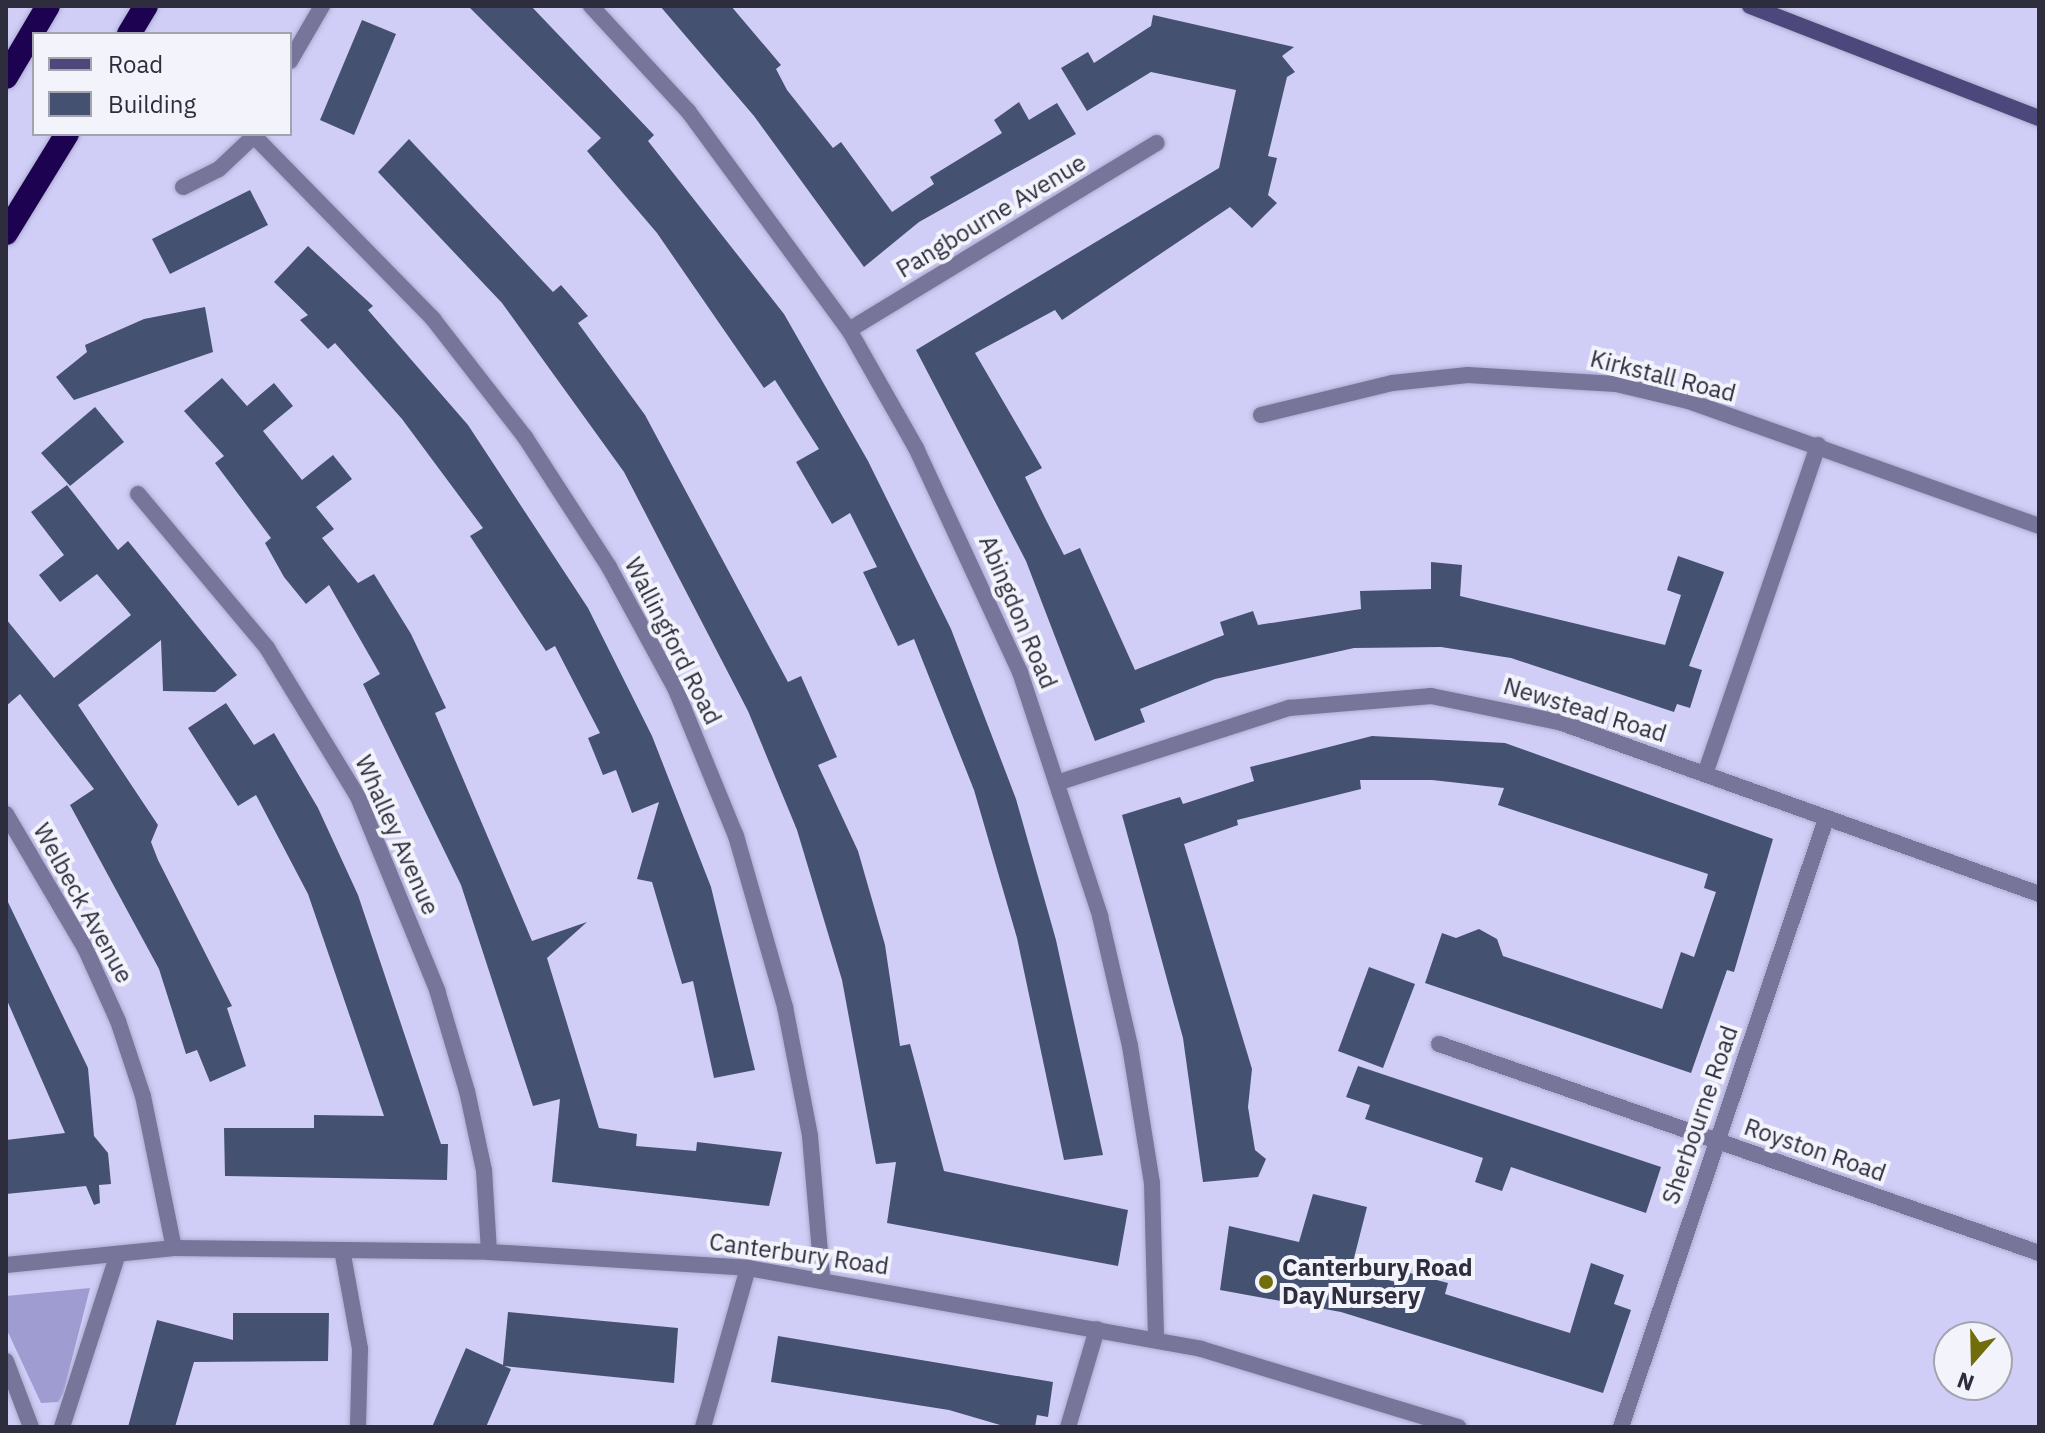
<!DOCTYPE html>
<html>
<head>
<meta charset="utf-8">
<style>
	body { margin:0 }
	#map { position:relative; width:2045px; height:1433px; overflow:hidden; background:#d0cef7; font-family:"IBM Plex Sans",sans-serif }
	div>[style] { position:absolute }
	.green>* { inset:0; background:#9f9cd2 }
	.building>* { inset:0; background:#445171 }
	.roads { filter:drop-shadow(0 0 2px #acabce) drop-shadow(0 0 2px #acabce) }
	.street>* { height:16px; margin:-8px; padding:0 8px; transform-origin:8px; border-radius:8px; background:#77759a }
	.secondary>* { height:16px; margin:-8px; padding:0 8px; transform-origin:8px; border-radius:8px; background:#4d487c }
	.highway>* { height:24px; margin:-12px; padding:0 12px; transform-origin:12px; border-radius:12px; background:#1d0252 }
	.dots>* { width:22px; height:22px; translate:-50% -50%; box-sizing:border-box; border:4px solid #f3f3fc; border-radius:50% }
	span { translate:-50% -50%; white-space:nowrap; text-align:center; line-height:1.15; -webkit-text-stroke:8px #f3f3fc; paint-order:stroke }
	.street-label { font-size:24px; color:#2e2d3d }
	.poi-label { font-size:24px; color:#2e2d3d; font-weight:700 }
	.left { translate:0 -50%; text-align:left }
	.frame { position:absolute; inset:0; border:8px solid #2e2d3d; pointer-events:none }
	.legend { position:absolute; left:32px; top:32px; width:260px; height:104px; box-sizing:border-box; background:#f3f3fc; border:2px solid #a4a4b0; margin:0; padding:10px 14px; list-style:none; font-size:24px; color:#2e2d3d }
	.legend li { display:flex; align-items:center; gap:16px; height:40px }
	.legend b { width:40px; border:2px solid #a4a4b0 }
	.north { position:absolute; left:1933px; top:1321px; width:80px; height:80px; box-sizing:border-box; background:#f3f3fc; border:2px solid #a4a4b0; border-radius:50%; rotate:200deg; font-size:22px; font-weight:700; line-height:32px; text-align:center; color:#2e2d3d }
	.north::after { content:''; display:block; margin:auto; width:28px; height:36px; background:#716d0b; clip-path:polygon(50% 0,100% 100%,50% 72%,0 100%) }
</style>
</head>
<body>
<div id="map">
	<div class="green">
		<i style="clip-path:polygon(90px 1288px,63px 1394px,58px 1402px,41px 1403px,6px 1328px,6px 1296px)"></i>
	</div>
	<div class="building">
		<i style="clip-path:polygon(468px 6px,531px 6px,654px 135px,648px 141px,784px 314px,868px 461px,951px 629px,1016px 799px,1056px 940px,1103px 1155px,1064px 1160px,1017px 938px,974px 790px,914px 639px,898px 646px,863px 572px,877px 567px,850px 513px,832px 524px,796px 462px,819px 449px,775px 380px,764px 388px,657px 233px,587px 151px,601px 138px)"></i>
		<i style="clip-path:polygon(660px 6px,731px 6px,781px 65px,776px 69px,787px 90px,833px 148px,841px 142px,892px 212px,934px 184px,930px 177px,1002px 133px,994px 120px,1019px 102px,1029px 120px,1057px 103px,1076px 134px,919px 222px,864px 267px,754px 116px)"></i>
		<i style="clip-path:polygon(1153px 15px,1294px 47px,1282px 56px,1295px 72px,1287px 77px,1268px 156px,1277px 158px,1268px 195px,1277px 203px,1252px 228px,1230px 207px,1062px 320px,1055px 310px,975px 353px,1042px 468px,1025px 477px,1045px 518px,1064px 555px,1080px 548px,1135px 670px,1224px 635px,1220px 622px,1253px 611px,1258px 625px,1361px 609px,1360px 591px,1431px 589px,1431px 562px,1462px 565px,1460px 596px,1665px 645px,1681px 595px,1667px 590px,1678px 556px,1724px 572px,1689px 666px,1702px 670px,1690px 708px,1677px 704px,1674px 712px,1511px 658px,1441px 647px,1354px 648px,1215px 679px,1140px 709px,1145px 722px,1095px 741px,1026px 561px,916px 350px,1219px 168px,1236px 90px,1151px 72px,1087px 111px,1061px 68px,1088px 52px,1094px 63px,1151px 26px)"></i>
		<i style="clip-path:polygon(362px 20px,396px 34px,354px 135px,320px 120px)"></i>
		<i style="clip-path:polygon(409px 139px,553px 292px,561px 285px,588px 316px,578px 323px,645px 415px,788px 682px,801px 676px,837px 757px,818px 765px,858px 851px,885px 945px,900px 1046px,910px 1044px,944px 1171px,1128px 1210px,1118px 1266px,887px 1223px,896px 1162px,876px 1164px,842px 980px,797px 830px,748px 711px,624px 472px,502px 303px,378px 172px)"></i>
		<i style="clip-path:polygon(250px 190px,268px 225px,170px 274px,152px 239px)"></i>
		<i style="clip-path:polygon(308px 246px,373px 306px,368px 310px,468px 425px,588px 608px,652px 736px,711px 887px,755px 1070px,714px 1078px,693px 981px,682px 984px,652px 882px,637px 879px,659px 802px,632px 813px,616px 770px,603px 775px,588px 738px,600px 733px,555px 646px,546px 651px,470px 536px,483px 528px,402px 419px,335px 343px,328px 349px,300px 320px,308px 315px,274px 282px)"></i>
		<i style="clip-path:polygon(205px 307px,213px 352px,74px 400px,56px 377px,87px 352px,85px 345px,144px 319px)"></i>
		<i style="clip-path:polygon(222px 378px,247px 406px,274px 383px,293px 406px,263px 431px,302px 480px,333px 455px,352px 479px,316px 507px,334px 529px,322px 538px,358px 583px,374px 574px,411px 634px,446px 708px,435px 713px,532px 941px,587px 922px,547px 958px,599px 1128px,637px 1134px,636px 1146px,696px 1151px,697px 1142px,782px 1152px,769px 1206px,552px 1182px,560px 1099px,533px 1106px,461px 885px,363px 684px,380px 674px,329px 585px,306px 604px,284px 577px,265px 543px,271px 538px,215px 463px,224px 456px,184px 411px)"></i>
		<i style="clip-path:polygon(95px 407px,124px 442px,70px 486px,41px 453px)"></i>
		<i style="clip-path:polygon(67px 485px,118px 550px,128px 541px,237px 675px,215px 692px,163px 691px,161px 640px,78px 705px,158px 825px,151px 842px,158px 860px,232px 1006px,227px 1008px,246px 1066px,210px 1082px,197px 1050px,186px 1054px,159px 969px,70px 805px,94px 789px,20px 694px,6px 706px,6px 619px,54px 678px,131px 615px,97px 574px,60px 602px,39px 575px,64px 555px,31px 512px)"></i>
		<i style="clip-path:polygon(226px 703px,254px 745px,274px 733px,318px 808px,358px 895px,441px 1144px,448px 1144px,447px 1180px,225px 1176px,224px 1128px,314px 1128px,314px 1115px,384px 1116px,308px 894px,256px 795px,238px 806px,188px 728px)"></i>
		<i style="clip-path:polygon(1372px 736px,1505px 743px,1773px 839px,1734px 972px,1727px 970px,1691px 1073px,1425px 983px,1442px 933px,1456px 938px,1479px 929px,1497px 939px,1503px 956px,1662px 1009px,1681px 952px,1694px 957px,1716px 892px,1704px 888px,1708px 874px,1498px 805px,1504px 788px,1432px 780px,1360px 780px,1361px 789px,1237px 820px,1238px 825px,1184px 844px,1252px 1069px,1248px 1107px,1255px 1150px,1266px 1159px,1258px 1177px,1203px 1182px,1183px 1038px,1122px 815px,1180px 797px,1183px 804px,1254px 781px,1250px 767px)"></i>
		<i style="clip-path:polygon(6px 898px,88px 1068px,94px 1136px,108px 1153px,111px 1184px,99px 1185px,100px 1203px,94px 1205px,86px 1186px,6px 1194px,6px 1140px,65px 1133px,6px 998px)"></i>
		<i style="clip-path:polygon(1369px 967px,1415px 984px,1383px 1068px,1338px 1051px)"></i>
		<i style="clip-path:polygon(1358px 1066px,1661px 1167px,1646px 1213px,1511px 1167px,1502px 1191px,1475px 1182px,1483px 1158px,1365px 1119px,1370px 1105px,1346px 1097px)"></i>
		<i style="clip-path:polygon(1313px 1194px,1367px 1207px,1351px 1270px,1403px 1284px,1406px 1272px,1448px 1283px,1445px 1294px,1570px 1333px,1591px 1263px,1624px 1275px,1614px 1304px,1631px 1310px,1603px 1393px,1341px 1312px,1220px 1290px,1229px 1226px,1299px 1242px)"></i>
		<i style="clip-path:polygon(508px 1312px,678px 1328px,674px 1383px,504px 1366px,511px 1369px,486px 1427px,432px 1427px,466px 1348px,503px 1365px)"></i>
		<i style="clip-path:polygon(233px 1313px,329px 1313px,328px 1361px,194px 1362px,175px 1427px,128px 1427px,157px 1320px,233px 1340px)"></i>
		<i style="clip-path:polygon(778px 1336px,1053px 1382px,1048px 1417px,1037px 1415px,1035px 1427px,1007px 1427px,949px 1410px,771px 1382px)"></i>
	</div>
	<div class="roads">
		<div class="street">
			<i style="left:591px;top:6px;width:143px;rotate:47.3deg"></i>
			<i style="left:688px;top:111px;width:272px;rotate:53.7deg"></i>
			<i style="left:849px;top:330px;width:136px;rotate:60.4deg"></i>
			<i style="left:916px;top:448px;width:247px;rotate:65.1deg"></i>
			<i style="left:1020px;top:672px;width:257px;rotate:71.8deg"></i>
			<i style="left:1100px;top:916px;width:133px;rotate:77deg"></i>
			<i style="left:1130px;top:1046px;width:139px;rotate:80.9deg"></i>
			<i style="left:1152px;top:1183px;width:157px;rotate:88.5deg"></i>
			<i style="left:290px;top:61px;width:64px;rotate:-59.8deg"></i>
			<i style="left:255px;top:137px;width:255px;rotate:45.6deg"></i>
			<i style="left:433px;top:319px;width:150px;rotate:52.1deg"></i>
			<i style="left:525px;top:437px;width:155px;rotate:57.1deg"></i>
			<i style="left:609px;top:567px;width:140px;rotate:61.4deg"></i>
			<i style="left:676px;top:690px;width:158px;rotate:67.7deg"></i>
			<i style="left:736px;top:836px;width:178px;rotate:74deg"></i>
			<i style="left:785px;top:1007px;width:131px;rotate:79deg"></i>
			<i style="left:810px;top:1136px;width:142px;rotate:85.1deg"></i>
			<i style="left:183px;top:187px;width:40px;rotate:-26.6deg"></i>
			<i style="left:219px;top:169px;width:51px;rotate:-43.4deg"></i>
			<i style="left:849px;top:330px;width:360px;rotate:-31.3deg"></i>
			<i style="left:1261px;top:415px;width:135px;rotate:-13.7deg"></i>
			<i style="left:1392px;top:383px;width:76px;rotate:-6deg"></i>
			<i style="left:1468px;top:375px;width:148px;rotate:3.5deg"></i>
			<i style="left:1616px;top:384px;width:74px;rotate:13.3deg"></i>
			<i style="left:1688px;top:401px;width:373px;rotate:19.6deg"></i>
			<i style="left:138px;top:494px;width:201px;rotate:50deg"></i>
			<i style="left:267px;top:648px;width:175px;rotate:58.6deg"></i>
			<i style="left:358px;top:797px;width:209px;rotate:67.7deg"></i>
			<i style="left:437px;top:990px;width:105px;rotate:73.5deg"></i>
			<i style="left:467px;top:1091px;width:81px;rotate:77.9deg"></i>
			<i style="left:484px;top:1170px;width:82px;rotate:86.5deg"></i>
			<i style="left:1705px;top:774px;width:348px;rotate:-71deg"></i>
			<i style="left:1060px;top:782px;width:241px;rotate:-17.9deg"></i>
			<i style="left:1289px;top:708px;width:143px;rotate:-4.8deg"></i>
			<i style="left:1431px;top:696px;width:131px;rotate:11.5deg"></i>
			<i style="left:1559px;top:722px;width:510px;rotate:19.71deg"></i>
			<i style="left:6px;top:814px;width:156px;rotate:59.5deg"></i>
			<i style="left:85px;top:948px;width:80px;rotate:65.7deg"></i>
			<i style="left:118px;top:1021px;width:79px;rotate:71.6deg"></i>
			<i style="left:143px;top:1096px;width:155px;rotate:78.5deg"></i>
			<i style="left:1439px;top:1044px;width:635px;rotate:19.2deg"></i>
			<i style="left:343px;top:1255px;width:96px;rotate:79.7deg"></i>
			<i style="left:360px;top:1349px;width:78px;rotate:91.5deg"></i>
			<i style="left:6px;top:1265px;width:169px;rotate:-5.8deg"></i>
			<i style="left:174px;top:1248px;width:315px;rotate:0.7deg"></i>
			<i style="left:489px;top:1252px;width:259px;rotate:3.5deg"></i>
			<i style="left:748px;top:1268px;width:460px;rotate:10.1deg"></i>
			<i style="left:1201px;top:1349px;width:269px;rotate:16.9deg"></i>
			<i style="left:6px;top:1361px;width:71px;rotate:69.3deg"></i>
			<i style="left:62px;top:1427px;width:182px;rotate:-72.1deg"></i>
			<i style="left:703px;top:1427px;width:165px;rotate:-74.2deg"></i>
			<i style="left:1068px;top:1427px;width:102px;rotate:-73.5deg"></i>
			<i style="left:1621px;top:1427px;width:642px;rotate:-71.37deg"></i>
		</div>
		<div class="secondary">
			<i style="left:1750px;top:6px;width:310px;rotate:21.2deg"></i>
		</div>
		<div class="highway">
			<i style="left:129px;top:34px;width:33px;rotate:-59deg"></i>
			<i style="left:6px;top:77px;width:82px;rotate:-59.4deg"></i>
			<i style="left:6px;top:233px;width:116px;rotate:-58.4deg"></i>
		</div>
	</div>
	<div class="dots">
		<i style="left:1266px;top:1282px;background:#716d0b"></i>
	</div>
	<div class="street-label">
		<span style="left:991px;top:216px;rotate:-31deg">Pangbourne Avenue</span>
		<span style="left:1663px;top:376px;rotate:14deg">Kirkstall Road</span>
		<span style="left:1018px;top:612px;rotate:67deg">Abingdon Road</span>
		<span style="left:673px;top:641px;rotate:63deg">Wallingford Road</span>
		<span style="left:1585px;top:710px;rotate:17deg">Newstead Road</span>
		<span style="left:397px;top:835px;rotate:66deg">Whalley Avenue</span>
		<span style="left:83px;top:903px;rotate:61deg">Welbeck Avenue</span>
		<span style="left:1700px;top:1115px;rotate:-71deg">Sherbourne Road</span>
		<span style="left:1815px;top:1150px;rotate:19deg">Royston Road</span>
		<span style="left:799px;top:1254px;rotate:8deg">Canterbury Road</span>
	</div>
	<div class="poi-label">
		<span class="left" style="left:1282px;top:1282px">Canterbury Road<br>Day Nursery</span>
	</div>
	<div class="frame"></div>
	<ul class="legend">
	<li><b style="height:10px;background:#4d487c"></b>Road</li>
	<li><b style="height:22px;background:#445171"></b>Building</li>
	</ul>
	<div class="north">N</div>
</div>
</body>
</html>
